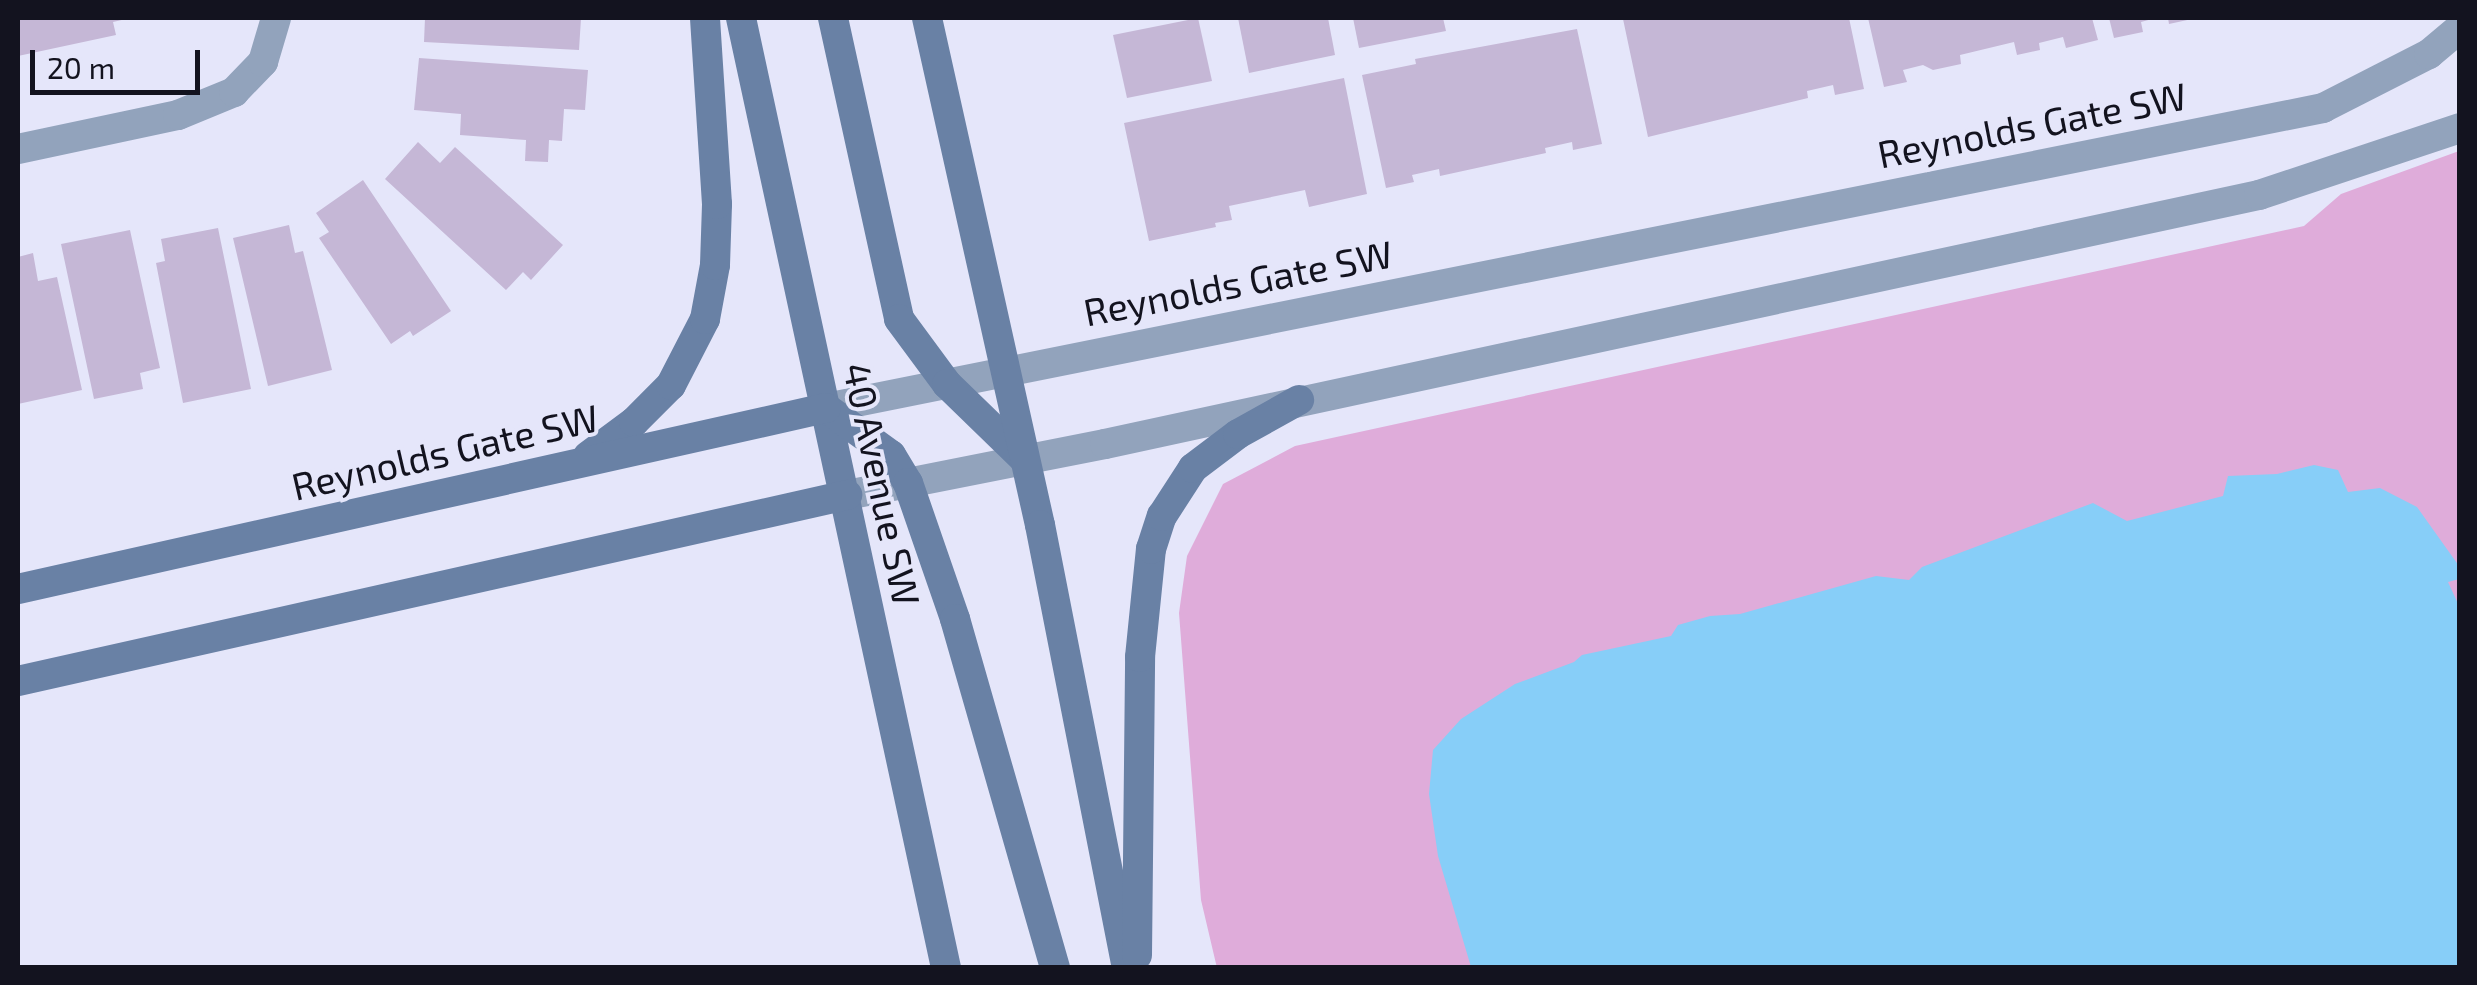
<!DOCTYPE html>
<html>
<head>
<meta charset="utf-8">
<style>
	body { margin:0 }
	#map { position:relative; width:2477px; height:985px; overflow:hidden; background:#e5e6fa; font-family:"Exo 2",sans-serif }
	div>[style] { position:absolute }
	.green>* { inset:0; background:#dfacda }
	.water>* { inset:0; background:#87cef8 }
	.building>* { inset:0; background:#c5b7d6 }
	.street>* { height:30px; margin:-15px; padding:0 15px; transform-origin:15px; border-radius:15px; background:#92a3bc }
	.secondary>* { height:30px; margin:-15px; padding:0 15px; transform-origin:15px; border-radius:15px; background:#6981a5 }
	span { translate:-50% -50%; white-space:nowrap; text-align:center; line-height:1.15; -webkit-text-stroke:8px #e5e6fa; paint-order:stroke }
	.street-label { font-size:38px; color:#13131f }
	.frame { position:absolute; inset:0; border:20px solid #13131f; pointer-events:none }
	.scale { position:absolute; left:30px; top:50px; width:170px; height:45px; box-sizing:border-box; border:5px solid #13131f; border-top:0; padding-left:12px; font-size:30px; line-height:35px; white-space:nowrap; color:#13131f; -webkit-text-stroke:8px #e5e6fa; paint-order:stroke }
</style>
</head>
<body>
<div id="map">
	<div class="green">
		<i style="clip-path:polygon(2459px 151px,2459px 967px,1217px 968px,1201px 900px,1179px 613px,1187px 556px,1223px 484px,1295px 446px,2304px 226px,2341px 194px)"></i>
	</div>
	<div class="water">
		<i style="clip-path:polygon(2314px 465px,2338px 470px,2348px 492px,2380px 488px,2417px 507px,2459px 566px,2459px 579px,2448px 582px,2460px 608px,2459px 967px,1471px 967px,1438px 856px,1429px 794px,1433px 750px,1461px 719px,1515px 684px,1574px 662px,1582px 655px,1671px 636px,1678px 625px,1710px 616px,1740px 614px,1876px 576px,1909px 580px,1922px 567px,2093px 503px,2127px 521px,2223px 496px,2228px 476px,2277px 474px)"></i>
	</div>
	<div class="building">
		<i style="clip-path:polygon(18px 18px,126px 18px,126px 19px,113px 22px,116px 35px,18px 56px)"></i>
		<i style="clip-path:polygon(425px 18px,581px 18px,579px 50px,424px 42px)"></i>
		<i style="clip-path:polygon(1198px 18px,1212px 81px,1127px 98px,1113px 35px)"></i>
		<i style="clip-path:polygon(1238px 18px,1328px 18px,1335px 55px,1249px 73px)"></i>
		<i style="clip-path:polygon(1353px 18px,1443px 18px,1446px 31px,1359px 48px)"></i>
		<i style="clip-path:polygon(1632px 18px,1849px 18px,1864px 89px,1835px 95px,1833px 85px,1807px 91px,1808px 98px,1648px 137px,1623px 19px)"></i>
		<i style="clip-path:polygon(1868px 18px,2092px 18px,2098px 40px,2066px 48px,2063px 37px,2039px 43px,2040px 50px,2017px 55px,2014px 42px,1960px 55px,1961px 64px,1933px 70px,1923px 65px,1903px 70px,1907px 82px,1884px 87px)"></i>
		<i style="clip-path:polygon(2109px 18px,2152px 18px,2152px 19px,2141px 22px,2143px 32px,2114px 38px)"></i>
		<i style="clip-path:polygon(2168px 18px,2192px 18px,2192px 19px,2169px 24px)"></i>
		<i style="clip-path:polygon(1577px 29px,1602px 144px,1573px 150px,1572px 142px,1545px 148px,1546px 153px,1440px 176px,1439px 169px,1412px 175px,1414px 182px,1386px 188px,1362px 75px,1416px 64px,1415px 59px)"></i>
		<i style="clip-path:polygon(419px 58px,588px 70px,585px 110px,564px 109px,562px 141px,549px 140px,548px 162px,525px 161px,526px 140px,460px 135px,461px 114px,414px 110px)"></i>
		<i style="clip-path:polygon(1344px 78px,1367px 194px,1309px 207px,1305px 190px,1229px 206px,1232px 220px,1215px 223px,1216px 227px,1149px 241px,1124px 123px)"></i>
		<i style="clip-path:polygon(418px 142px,440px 163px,455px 147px,563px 245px,531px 280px,523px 272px,506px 290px,385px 179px)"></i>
		<i style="clip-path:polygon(363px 180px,451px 311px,413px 336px,410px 331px,391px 344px,319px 238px,329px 232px,316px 213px)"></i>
		<i style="clip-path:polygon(289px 225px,295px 253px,303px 251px,332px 370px,268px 386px,233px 238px)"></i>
		<i style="clip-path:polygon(218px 228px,251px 389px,183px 403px,156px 263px,165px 261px,161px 239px)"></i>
		<i style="clip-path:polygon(130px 230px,160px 368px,140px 373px,143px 389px,94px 399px,61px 244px)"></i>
		<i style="clip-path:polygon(33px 253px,38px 281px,57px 277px,82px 390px,18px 404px,18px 257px)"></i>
	</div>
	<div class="street">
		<i style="left:18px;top:149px;width:164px;rotate:-12deg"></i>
		<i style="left:178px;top:115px;width:61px;rotate:-22.3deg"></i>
		<i style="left:234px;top:92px;width:42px;rotate:-46deg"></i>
		<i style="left:263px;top:62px;width:46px;rotate:-73.5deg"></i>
		<i style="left:826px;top:408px;width:1527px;rotate:-11.33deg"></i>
		<i style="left:2323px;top:108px;width:119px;rotate:-27deg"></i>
		<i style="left:2429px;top:54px;width:40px;rotate:-40deg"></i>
		<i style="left:847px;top:495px;width:263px;rotate:-11.2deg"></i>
		<i style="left:1105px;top:444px;width:1181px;rotate:-12.18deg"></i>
		<i style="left:2259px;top:195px;width:212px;rotate:-18.4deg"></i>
	</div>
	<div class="secondary">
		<i style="left:741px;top:18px;width:972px;rotate:77.82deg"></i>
		<i style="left:833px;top:18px;width:308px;rotate:77.6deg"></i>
		<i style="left:899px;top:319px;width:81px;rotate:53.6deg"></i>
		<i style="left:947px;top:384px;width:107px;rotate:44.2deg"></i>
		<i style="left:927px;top:18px;width:519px;rotate:77.44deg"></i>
		<i style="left:1040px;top:525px;width:451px;rotate:78.9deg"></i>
		<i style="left:826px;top:408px;width:80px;rotate:35.9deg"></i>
		<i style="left:891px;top:455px;width:33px;rotate:59deg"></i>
		<i style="left:908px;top:483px;width:144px;rotate:70.9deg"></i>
		<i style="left:955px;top:619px;width:363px;rotate:74deg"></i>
		<i style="left:588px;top:456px;width:57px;rotate:-36.5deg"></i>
		<i style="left:634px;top:422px;width:52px;rotate:-45deg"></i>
		<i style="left:671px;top:385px;width:74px;rotate:-62.7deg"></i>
		<i style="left:705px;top:319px;width:55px;rotate:-79.5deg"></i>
		<i style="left:715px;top:265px;width:61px;rotate:-88.1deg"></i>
		<i style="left:717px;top:204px;width:186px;rotate:-93.7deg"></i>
		<i style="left:18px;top:589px;width:828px;rotate:-12.63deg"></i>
		<i style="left:18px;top:681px;width:850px;rotate:-12.65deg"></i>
		<i style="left:1137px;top:955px;width:298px;rotate:-89.4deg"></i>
		<i style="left:1140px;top:657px;width:109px;rotate:-84.2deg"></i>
		<i style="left:1151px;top:549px;width:35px;rotate:-72deg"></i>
		<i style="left:1162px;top:516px;width:57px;rotate:-57.1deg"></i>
		<i style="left:1193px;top:468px;width:56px;rotate:-37.1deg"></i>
		<i style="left:1238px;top:434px;width:70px;rotate:-29.1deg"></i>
	</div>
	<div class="street-label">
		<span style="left:2032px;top:125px;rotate:-11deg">Reynolds Gate SW</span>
		<span style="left:1238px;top:283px;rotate:-11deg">Reynolds Gate SW</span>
		<span style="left:445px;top:452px;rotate:-13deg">Reynolds Gate SW</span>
		<span style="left:882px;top:484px;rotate:78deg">40 Avenue SW</span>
	</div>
	<div class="frame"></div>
	<div class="scale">20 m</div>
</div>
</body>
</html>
